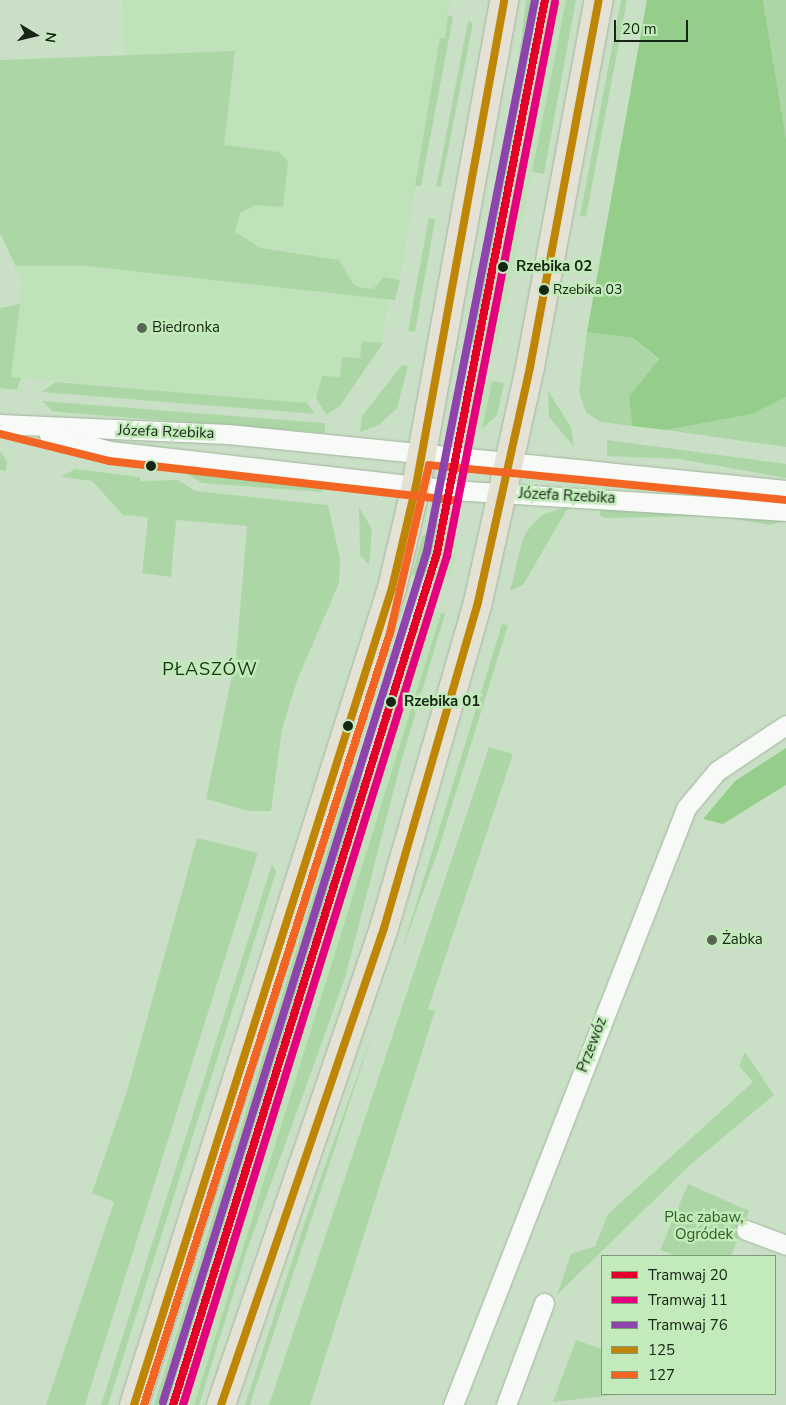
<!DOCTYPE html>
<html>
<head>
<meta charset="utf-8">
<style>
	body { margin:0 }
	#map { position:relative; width:786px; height:1405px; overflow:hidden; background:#cae0c6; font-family:"Nunito Sans",sans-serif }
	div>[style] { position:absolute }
	.built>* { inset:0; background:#c0e2ba }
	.green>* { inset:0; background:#add6a7 }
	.forest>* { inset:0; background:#95cd8b }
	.roads { filter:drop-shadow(0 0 1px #a2b3a0) drop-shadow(0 0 1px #a2b3a0) }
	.street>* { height:19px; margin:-9.5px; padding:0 9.5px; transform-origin:9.5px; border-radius:9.5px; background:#f7faf6 }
	.primary>* { height:28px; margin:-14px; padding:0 14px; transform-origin:14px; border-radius:14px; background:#e3e2d5 }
	.bus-1>* { height:8px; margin:-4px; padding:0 4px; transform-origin:4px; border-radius:4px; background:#bf8605 }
	.bus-2>* { height:8px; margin:-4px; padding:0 4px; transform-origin:4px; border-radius:4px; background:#f26522 }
	.tram-1>* { height:8px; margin:-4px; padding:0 4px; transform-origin:4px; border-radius:4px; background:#e4002b }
	.tram-2>* { height:8px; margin:-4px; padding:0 4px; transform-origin:4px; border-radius:4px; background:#e5007d }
	.tram-3>* { height:8px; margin:-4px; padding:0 4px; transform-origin:4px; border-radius:4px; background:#8e44ad }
	.dots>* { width:14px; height:14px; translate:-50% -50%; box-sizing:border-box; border:2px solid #c2eabb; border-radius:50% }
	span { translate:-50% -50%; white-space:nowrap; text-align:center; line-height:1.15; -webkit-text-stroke:5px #c2eabb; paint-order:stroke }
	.bus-label { font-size:14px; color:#172514 }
	.left { translate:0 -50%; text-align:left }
	.stop-label { font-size:15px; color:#172514; font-weight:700 }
	.poi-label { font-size:15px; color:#172514 }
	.street-label { font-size:15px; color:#172514 }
	.park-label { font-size:15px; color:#2a6121 }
	.quarter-label { font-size:18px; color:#15360f; letter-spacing:1px }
	.legend { position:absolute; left:601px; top:1255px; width:175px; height:140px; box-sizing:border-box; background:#c2eabb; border:1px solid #7e9b78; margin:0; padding:6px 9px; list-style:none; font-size:15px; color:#172514 }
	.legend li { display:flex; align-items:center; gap:10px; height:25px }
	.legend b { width:25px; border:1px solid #7e9b78 }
	.north { position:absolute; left:10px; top:10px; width:50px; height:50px; -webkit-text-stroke:4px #c2eabb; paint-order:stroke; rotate:99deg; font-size:14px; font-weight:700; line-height:20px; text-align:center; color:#172514 }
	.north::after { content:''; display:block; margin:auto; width:18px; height:22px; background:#172514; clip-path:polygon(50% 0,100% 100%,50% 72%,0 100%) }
	.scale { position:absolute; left:614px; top:20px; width:74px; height:22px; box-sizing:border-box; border:2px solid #172514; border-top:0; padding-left:6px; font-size:15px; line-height:18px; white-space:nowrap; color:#172514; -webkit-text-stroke:4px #c2eabb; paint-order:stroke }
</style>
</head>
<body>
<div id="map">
	<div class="built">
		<i style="clip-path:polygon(122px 0,450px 0,445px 38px,440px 39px,400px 280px,395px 300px,388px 300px,383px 343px,362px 341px,360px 358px,307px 403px,11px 377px,22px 284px,0 233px,0 60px,126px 58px)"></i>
		<i style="clip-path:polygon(539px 0,566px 0,497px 348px,474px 344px)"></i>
		<i style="clip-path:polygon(468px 376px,492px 381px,482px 429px,471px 423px,463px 408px)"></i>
		<i style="clip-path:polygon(440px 520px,452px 531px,458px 548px,449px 581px,425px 577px)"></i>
		<i style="clip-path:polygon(416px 608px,441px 613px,194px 1405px,167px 1405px)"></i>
	</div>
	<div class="green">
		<i style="clip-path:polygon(526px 0,539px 0,474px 344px,470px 343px,512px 115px)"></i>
		<i style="clip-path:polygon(566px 0,576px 0,544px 174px,532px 172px)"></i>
		<i style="clip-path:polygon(621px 0,627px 0,586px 217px,580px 216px)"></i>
		<i style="clip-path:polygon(763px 0,786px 0,786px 138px)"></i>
		<i style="clip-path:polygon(448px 15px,453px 17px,421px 186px,415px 186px,440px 38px,445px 38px)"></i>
		<i style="clip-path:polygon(468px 21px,473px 23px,441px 186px,436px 187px)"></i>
		<i style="clip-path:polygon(235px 51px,224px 145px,279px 152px,288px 161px,283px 207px,255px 205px,240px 213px,235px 232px,261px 248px,339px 260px,353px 284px,361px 288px,373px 289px,384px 277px,400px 280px,395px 300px,87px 266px,16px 266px,0 233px,0 60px)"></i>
		<i style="clip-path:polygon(429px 217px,435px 220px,415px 332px,408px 331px)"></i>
		<i style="clip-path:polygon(20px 304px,11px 377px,21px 378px,17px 390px,0 388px,0 308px)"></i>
		<i style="clip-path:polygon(587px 332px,633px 338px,659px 360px,629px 397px,632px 426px,600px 422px,586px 412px,579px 392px)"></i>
		<i style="clip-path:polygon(362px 341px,383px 343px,340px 406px,326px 415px,316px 398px,322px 376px,340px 377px,342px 357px,360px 358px)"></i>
		<i style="clip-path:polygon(402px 365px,408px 366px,397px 408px,379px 425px,360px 432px,362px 416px)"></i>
		<i style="clip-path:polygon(492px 381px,504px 383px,497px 415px,482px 429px)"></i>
		<i style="clip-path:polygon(56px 382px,307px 403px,315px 414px,41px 392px)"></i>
		<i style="clip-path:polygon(548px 391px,571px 427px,574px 447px,549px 417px)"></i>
		<i style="clip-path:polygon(786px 397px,786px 447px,666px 430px,752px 414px)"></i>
		<i style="clip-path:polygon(42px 401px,325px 423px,325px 433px,70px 413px,52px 411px)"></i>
		<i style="clip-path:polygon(607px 440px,786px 464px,786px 478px,679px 459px,607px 456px)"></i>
		<i style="clip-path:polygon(0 451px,7px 461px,6px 471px,0 470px)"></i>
		<i style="clip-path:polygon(75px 469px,140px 477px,140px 481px,178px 480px,195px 491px,328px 505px,340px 559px,339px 583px,298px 678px,282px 729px,271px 811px,249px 811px,206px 799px,236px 657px,247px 526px,176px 520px,171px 577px,142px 573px,148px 517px,123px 515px,92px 481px,61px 477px)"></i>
		<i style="clip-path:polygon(182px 471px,322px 487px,322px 492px,202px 483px)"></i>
		<i style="clip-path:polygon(569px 506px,523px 585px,510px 591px,523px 538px,530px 527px,542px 515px)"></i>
		<i style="clip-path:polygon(359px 507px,372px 529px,369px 565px,360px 555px)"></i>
		<i style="clip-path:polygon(602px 507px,786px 519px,786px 521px,770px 525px,717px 516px,604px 518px,599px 515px)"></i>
		<i style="clip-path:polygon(440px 520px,425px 577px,412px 575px,422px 537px)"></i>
		<i style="clip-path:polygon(441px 613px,445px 614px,401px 762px,345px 978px,246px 1253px,199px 1405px,194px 1405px)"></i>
		<i style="clip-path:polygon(502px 624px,508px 625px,437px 854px,401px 953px)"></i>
		<i style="clip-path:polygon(489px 747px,513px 754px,428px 1009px,435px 1011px,310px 1405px,269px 1405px)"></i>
		<i style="clip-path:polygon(351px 775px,363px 779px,167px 1405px,154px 1405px)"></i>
		<i style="clip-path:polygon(197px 838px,258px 853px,85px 1405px,46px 1405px,114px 1202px,92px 1193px,127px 1091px)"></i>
		<i style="clip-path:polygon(272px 864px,276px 872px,108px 1405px,101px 1405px)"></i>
		<i style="clip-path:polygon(374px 1029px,250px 1405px,245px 1405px,303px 1227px)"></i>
		<i style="clip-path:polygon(745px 1052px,774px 1095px,690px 1165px,557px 1295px,571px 1254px,595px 1246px,608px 1214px,753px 1082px,739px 1066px)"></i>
		<i style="clip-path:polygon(688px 1184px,749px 1211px,731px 1256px,677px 1256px,660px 1250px)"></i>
		<i style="clip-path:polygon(576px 1340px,602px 1349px,602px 1394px,615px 1395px,553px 1402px)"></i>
	</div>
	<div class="forest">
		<i style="clip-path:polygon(647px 0,763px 0,786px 138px,786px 397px,752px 414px,666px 430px,632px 426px,629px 397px,659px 359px,633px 338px,587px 332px)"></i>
		<i style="clip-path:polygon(786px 748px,786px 785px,723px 824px,703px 819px,735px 781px)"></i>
	</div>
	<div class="roads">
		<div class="street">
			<i style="left:0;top:424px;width:228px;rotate:2.5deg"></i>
			<i style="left:228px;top:434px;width:561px;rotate:5.73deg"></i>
			<i style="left:49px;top:435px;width:63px;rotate:14.7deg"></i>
			<i style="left:110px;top:451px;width:344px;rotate:6.5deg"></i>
			<i style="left:452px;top:490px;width:335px;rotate:3.6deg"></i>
			<i style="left:746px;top:1230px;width:43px;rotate:20.6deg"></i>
			<i style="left:453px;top:1405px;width:641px;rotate:-68.68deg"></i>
			<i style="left:686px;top:808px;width:48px;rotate:-50deg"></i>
			<i style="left:717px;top:771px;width:83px;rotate:-33.7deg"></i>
			<i style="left:506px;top:1405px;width:109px;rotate:-69.6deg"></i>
		</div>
		<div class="primary">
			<i style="left:134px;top:1405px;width:857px;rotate:-72.47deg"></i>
			<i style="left:392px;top:588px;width:105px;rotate:-76.8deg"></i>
			<i style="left:416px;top:486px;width:494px;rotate:-79.7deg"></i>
			<i style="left:221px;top:1405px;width:504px;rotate:-71.13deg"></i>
			<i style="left:384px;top:928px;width:339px;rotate:-73.9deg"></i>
			<i style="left:478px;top:602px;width:241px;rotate:-77.5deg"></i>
			<i style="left:530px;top:367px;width:373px;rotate:-79.4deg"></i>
		</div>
	</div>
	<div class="bus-1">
		<i style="left:134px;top:1405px;width:857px;rotate:-72.47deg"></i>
		<i style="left:392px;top:588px;width:105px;rotate:-76.8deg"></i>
		<i style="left:416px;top:486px;width:494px;rotate:-79.7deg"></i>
		<i style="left:221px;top:1405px;width:504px;rotate:-71.13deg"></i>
		<i style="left:384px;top:928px;width:339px;rotate:-73.9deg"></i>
		<i style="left:478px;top:602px;width:241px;rotate:-77.5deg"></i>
		<i style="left:530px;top:367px;width:373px;rotate:-79.4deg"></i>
	</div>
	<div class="bus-2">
		<i style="left:0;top:434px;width:112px;rotate:13.9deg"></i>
		<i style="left:109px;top:461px;width:351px;rotate:6.5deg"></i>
		<i style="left:144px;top:1405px;width:810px;rotate:-72.33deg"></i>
		<i style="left:390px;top:633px;width:172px;rotate:-76.9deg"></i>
		<i style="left:429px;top:465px;width:358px;rotate:5.6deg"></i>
	</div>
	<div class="tram-1">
		<i style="left:173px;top:1405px;width:892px;rotate:-72.78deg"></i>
		<i style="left:437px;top:553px;width:563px;rotate:-78.95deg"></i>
	</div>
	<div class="tram-2">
		<i style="left:183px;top:1405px;width:889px;rotate:-72.73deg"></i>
		<i style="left:447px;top:556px;width:564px;rotate:-78.97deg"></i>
	</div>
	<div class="tram-3">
		<i style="left:163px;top:1402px;width:891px;rotate:-72.76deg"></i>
		<i style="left:427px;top:551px;width:561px;rotate:-78.91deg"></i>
	</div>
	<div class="dots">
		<i style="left:503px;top:267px;background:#172514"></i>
		<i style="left:544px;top:290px;background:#172514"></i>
		<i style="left:142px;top:328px;background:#566652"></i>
		<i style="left:151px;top:466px;background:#172514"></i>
		<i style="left:391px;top:702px;background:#172514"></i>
		<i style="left:348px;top:726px;background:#172514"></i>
		<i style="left:712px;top:940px;background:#566652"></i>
	</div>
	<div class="bus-label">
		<span class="left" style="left:553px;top:290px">Rzebika 03</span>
	</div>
	<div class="stop-label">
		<span class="left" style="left:516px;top:267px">Rzebika 02</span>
		<span class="left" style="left:404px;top:702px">Rzebika 01</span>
	</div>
	<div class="poi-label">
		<span class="left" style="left:152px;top:328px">Biedronka</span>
		<span class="left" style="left:722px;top:940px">Żabka</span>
	</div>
	<div class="street-label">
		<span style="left:166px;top:432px;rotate:2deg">Józefa Rzebika</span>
		<span style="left:567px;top:496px;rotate:3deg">Józefa Rzebika</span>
		<span style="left:592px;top:1045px;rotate:-69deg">Przewóz</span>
	</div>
	<div class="park-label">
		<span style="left:704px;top:1226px">Plac zabaw,<br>Ogródek</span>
	</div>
	<div class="quarter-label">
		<span style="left:210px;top:669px">PŁASZÓW</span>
	</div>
	<ul class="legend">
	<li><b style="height:6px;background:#e4002b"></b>Tramwaj 20</li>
	<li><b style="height:6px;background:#e5007d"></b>Tramwaj 11</li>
	<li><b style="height:6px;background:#8e44ad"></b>Tramwaj 76</li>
	<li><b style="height:6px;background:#bf8605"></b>125</li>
	<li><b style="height:6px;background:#f26522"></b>127</li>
	</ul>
	<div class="north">N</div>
	<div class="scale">20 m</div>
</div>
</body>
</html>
